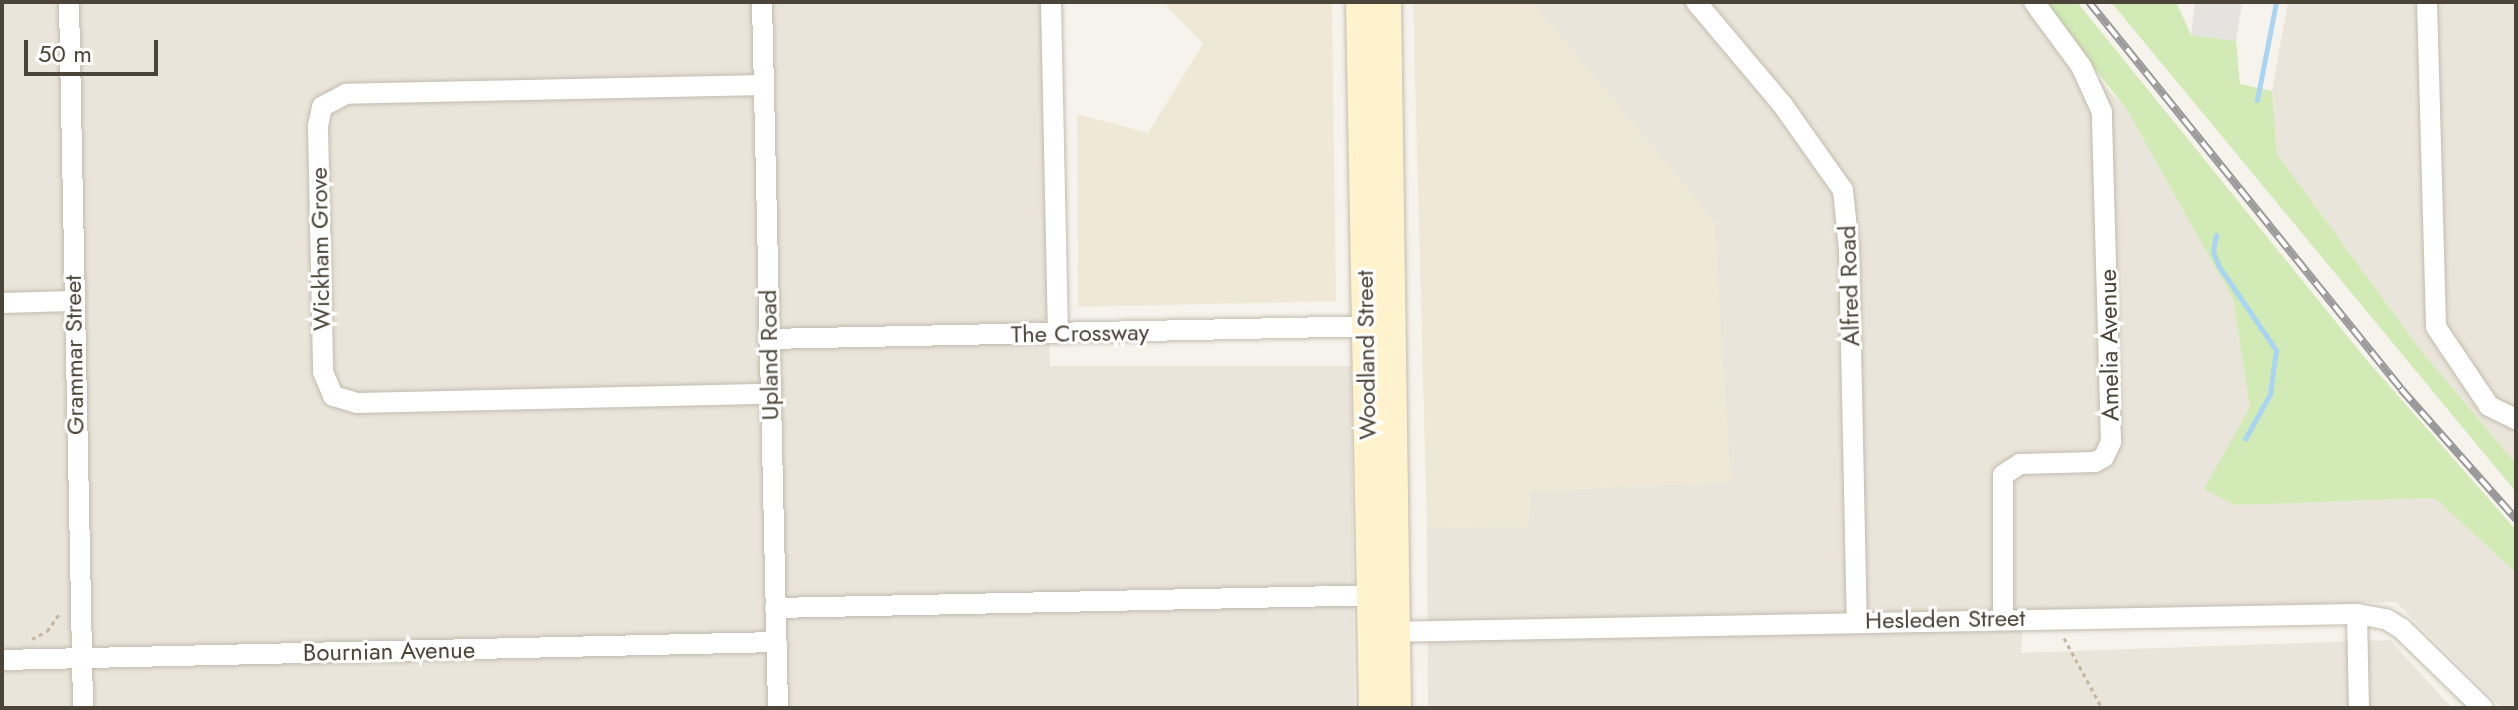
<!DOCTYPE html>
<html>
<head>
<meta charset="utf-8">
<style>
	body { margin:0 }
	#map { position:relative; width:2518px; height:710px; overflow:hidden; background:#f6f3ec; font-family:Jost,sans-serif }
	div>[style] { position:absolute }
	.residential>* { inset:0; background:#eae5da }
	.education>* { inset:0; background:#efe8d6 }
	.green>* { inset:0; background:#d2eab5 }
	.parking>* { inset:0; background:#e5e3e0 }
	.stream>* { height:5px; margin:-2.5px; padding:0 2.5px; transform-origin:2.5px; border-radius:2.5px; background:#a9d4f2 }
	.path>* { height:3px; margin-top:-1.5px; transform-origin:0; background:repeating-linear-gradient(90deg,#c4b79f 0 4px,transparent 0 8px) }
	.roads { filter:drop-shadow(0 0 2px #c2bbae) drop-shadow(0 0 2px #c2bbae) }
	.street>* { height:20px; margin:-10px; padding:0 10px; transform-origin:10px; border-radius:10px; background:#fff }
	.secondary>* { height:28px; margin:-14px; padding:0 14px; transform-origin:14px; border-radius:14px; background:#fff3cd }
	.rail>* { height:8px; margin-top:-4px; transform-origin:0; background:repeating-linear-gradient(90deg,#fff 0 15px,#9a9a9a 0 30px); box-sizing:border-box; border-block:2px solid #9a9a9a }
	span { translate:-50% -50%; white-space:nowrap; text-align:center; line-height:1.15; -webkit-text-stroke:6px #fff; paint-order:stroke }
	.street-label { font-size:24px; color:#4b4439 }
	.frame { position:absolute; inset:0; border:4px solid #4b4439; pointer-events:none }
	.scale { position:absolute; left:24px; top:40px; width:134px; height:36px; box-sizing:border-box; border:4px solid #4b4439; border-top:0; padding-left:10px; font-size:24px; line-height:28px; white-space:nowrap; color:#4b4439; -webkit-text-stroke:6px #fff; paint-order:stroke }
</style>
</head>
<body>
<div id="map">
	<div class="residential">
		<i style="clip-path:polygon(2px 2px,1043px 2px,1050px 366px,1351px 366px,1354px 708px,2px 708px)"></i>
		<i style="clip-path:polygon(1532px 2px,2028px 2px,2127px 110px,2233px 299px,2250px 407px,2235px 505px,2435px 498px,2516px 573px,2516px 708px,2502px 708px,2396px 602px,2024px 611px,2021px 653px,2390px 640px,2452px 708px,1428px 708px,1427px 528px,1528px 527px,1531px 491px,1730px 482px,1714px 221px)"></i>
		<i style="clip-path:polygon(2288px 2px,2516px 2px,2516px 464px,2419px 348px,2277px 154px,2272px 91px)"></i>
	</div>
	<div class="education">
		<i style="clip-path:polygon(1163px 2px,1332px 2px,1336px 301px,1078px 307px,1077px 114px,1148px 133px,1203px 44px)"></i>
		<i style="clip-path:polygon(1413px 2px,1532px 2px,1714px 221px,1731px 482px,1531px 491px,1528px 527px,1427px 528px)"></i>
	</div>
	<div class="green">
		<i style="clip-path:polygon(2043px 2px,2077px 2px,2365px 358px,2516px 530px,2516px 573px,2435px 498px,2235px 505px,2204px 489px,2250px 407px,2233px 299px,2127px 110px)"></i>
		<i style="clip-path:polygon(2111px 2px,2176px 2px,2191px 35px,2236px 41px,2240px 84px,2272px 91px,2277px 154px,2419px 348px,2516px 464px,2516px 492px)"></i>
	</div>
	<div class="parking">
		<i style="clip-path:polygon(2195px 2px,2242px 2px,2236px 41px,2191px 35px)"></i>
	</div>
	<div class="stream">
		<i style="left:2257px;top:100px;width:100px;rotate:-79deg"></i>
		<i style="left:2216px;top:235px;width:16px;rotate:101deg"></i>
		<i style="left:2213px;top:251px;width:15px;rotate:70deg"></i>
		<i style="left:2218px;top:265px;width:103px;rotate:55.7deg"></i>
		<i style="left:2276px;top:350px;width:44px;rotate:97.8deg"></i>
		<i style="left:2270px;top:394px;width:51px;rotate:119.1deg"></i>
	</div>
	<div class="path">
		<i style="left:2064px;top:638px;width:80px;rotate:61.5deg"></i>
		<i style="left:32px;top:639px;width:17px;rotate:-28deg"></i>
		<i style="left:47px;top:631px;width:24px;rotate:-54deg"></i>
	</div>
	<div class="roads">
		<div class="street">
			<i style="left:69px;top:2px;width:706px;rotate:88.86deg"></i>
			<i style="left:762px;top:2px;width:706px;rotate:88.7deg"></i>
			<i style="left:1051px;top:2px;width:331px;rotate:88.8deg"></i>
			<i style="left:1696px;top:2px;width:133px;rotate:49.9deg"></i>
			<i style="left:1782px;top:104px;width:105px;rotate:54.7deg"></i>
			<i style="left:1843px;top:190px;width:59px;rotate:84.2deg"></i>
			<i style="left:1849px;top:249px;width:372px;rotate:88.8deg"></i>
			<i style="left:2427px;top:2px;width:325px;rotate:88.4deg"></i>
			<i style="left:2436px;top:327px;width:95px;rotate:56.1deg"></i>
			<i style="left:2489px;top:406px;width:30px;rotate:26deg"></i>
			<i style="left:764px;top:85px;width:418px;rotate:178.8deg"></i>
			<i style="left:346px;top:94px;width:27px;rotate:152deg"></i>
			<i style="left:322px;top:107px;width:19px;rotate:102deg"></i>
			<i style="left:318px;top:126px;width:246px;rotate:88.8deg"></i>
			<i style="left:323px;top:372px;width:26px;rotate:67deg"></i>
			<i style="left:333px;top:396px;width:25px;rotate:16deg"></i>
			<i style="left:357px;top:403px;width:412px;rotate:-1.3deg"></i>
			<i style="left:2px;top:303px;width:70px;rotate:-1.6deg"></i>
			<i style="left:768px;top:339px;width:612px;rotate:-1.22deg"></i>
			<i style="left:775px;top:608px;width:608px;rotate:-1.22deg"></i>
			<i style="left:2357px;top:614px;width:94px;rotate:88.8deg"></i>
			<i style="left:2003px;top:618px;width:143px;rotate:-90deg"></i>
			<i style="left:2003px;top:475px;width:20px;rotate:-33deg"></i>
			<i style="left:2020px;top:464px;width:75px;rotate:-1.5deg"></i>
			<i style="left:2095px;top:462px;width:10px;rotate:-29deg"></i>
			<i style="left:2104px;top:457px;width:17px;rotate:-65deg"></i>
			<i style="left:2111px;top:442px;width:330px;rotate:-91.6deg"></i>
			<i style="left:2102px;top:112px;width:51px;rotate:-114.5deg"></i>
			<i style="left:2081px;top:66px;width:79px;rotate:-126.3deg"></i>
			<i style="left:1384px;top:632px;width:973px;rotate:-1.06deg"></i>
			<i style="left:2357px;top:614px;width:29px;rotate:10deg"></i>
			<i style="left:2386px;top:619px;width:19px;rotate:32deg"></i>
			<i style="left:2402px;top:629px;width:113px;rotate:44.3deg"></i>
			<i style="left:2px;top:660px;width:774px;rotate:-1.33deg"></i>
		</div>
		<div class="secondary">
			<i style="left:1360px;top:2px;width:706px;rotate:88.95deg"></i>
			<i style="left:1387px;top:2px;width:706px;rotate:89.19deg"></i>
		</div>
	</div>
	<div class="rail">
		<i style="left:2089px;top:2px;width:497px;rotate:51.1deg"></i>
		<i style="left:2401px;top:389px;width:174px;rotate:48.5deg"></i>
	</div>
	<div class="street-label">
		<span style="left:320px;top:249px;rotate:-91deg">Wickham Grove</span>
		<span style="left:1849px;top:286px;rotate:-92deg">Alfred Road</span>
		<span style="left:1080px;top:333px;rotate:-1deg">The Crossway</span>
		<span style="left:2109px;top:345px;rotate:-91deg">Amelia Avenue</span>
		<span style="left:74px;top:355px;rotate:-91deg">Grammar Street</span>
		<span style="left:769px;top:355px;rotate:-91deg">Upland Road</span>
		<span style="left:1366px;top:355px;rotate:-91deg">Woodland Street</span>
		<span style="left:1945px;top:619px;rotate:-1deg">Hesleden Street</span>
		<span style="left:389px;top:651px;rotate:-1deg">Bournian Avenue</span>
	</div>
	<div class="frame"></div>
	<div class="scale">50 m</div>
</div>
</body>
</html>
